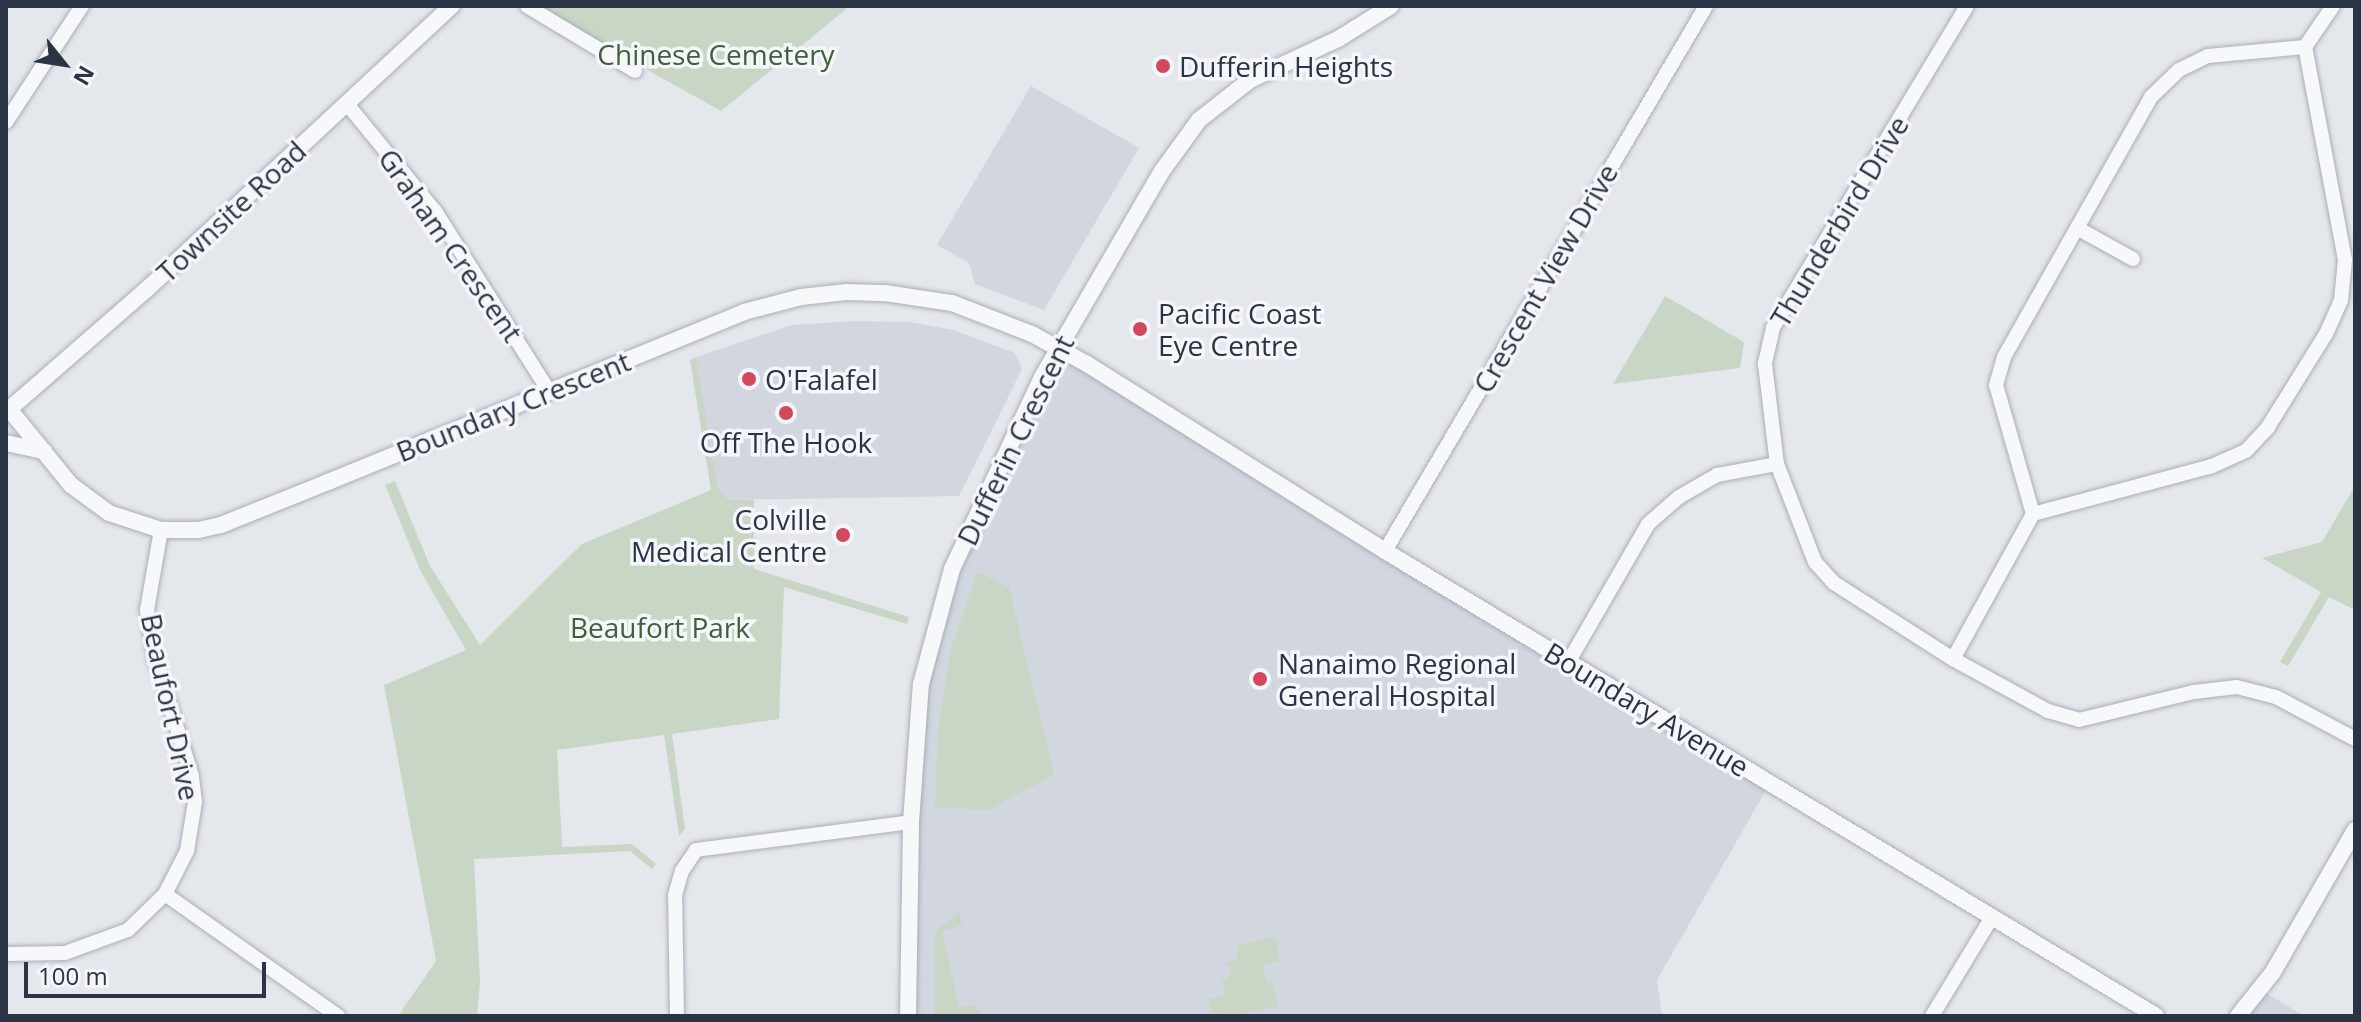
<!DOCTYPE html>
<html>
<head>
<meta charset="utf-8">
<style>
	body { margin:0 }
	#map { position:relative; width:2361px; height:1022px; overflow:hidden; background:#e4e7ec; font-family:"Open Sans",sans-serif }
	div>[style] { position:absolute }
	.built>* { inset:0; background:#d2d6de }
	.green>* { inset:0; background:#c9d6c5 }
	.roads { filter:drop-shadow(0 0 2px #a9aeb7) drop-shadow(0 0 2px #a9aeb7) }
	.minor>* { height:14px; margin:-7px; padding:0 7px; transform-origin:7px; border-radius:7px; background:#f7f8fa }
	.tertiary>* { height:16px; margin:-8px; padding:0 8px; transform-origin:8px; border-radius:8px; background:#f7f8fa }
	.dots>* { width:22px; height:22px; translate:-50% -50%; box-sizing:border-box; border:4px solid #f4f6f9; border-radius:50% }
	span { translate:-50% -50%; white-space:nowrap; text-align:center; line-height:1.15; -webkit-text-stroke:7px #f4f6f9; paint-order:stroke }
	.park-label { font-size:28px; color:#3f6138 }
	.poi-label { font-size:28px; color:#2b3445 }
	.left { translate:0 -50%; text-align:left }
	.right { translate:-100% -50%; text-align:right }
	.street-label { font-size:28px; color:#2b3445 }
	.frame { position:absolute; inset:0; border:8px solid #2b3445; pointer-events:none }
	.north { position:absolute; left:24px; top:24px; width:80px; height:80px; -webkit-text-stroke:6px #f4f6f9; paint-order:stroke; rotate:120deg; font-size:22px; font-weight:700; line-height:32px; text-align:center; color:#2b3445 }
	.north::after { content:''; display:block; margin:auto; width:28px; height:36px; background:#2b3445; clip-path:polygon(50% 0,100% 100%,50% 72%,0 100%) }
	.scale { position:absolute; left:24px; top:962px; width:242px; height:36px; box-sizing:border-box; border:4px solid #2b3445; border-top:0; padding-left:10px; font-size:24px; line-height:28px; white-space:nowrap; color:#2b3445; -webkit-text-stroke:6px #f4f6f9; paint-order:stroke }
</style>
</head>
<body>
<div id="map">
	<div class="built">
		<i style="clip-path:polygon(1031px 86px,1139px 148px,1044px 310px,975px 284px,969px 263px,937px 245px)"></i>
		<i style="clip-path:polygon(857px 321px,910px 322px,953px 330px,1015px 353px,1022px 369px,959px 496px,727px 500px,718px 487px,696px 357px,792px 325px)"></i>
		<i style="clip-path:polygon(1059px 348px,1770px 783px,1657px 980px,1662px 1016px,908px 1016px,911px 822px,939px 612px)"></i>
		<i style="clip-path:polygon(2262px 991px,2305px 1016px,2242px 1016px)"></i>
	</div>
	<div class="green">
		<i style="clip-path:polygon(533px 6px,850px 6px,721px 111px)"></i>
		<i style="clip-path:polygon(1665px 296px,1744px 342px,1740px 368px,1613px 384px)"></i>
		<i style="clip-path:polygon(696px 357px,718px 487px,728px 500px,754px 500px,754px 569px,909px 617px,907px 624px,784px 587px,779px 719px,672px 734px,685px 829px,679px 836px,664px 735px,557px 750px,562px 847px,632px 844px,656px 864px,652px 869px,630px 851px,474px 859px,480px 982px,477px 1016px,398px 1016px,436px 961px,384px 685px,466px 650px,420px 570px,385px 485px,395px 481px,430px 566px,480px 645px,582px 544px,711px 490px,690px 360px)"></i>
		<i style="clip-path:polygon(2355px 486px,2355px 610px,2329px 597px,2288px 666px,2280px 662px,2321px 592px,2262px 558px,2322px 542px)"></i>
		<i style="clip-path:polygon(977px 572px,1009px 587px,1054px 775px,987px 810px,935px 807px,938px 730px,951px 649px)"></i>
		<i style="clip-path:polygon(959px 912px,962px 924px,942px 932px,959px 1007px,973px 1005px,982px 1014px,934px 1016px,935px 932px)"></i>
		<i style="clip-path:polygon(1275px 937px,1280px 961px,1263px 965px,1267px 983px,1272px 982px,1278px 1006px,1235px 1016px,1222px 1016px,1221px 1012px,1212px 1014px,1209px 999px,1225px 995px,1222px 980px,1229px 979px,1231px 971px,1225px 962px,1237px 959px,1238px 945px)"></i>
	</div>
	<div class="roads">
		<div class="minor">
			<i style="left:527px;top:6px;width:126px;rotate:31deg"></i>
			<i style="left:1967px;top:6px;width:376px;rotate:121.1deg"></i>
			<i style="left:1773px;top:328px;width:37px;rotate:103deg"></i>
			<i style="left:1765px;top:364px;width:101px;rotate:83.2deg"></i>
			<i style="left:1777px;top:464px;width:105px;rotate:68.8deg"></i>
			<i style="left:1815px;top:562px;width:28px;rotate:48deg"></i>
			<i style="left:1834px;top:583px;width:141px;rotate:32.6deg"></i>
			<i style="left:1953px;top:659px;width:108px;rotate:28.7deg"></i>
			<i style="left:2048px;top:711px;width:32px;rotate:16deg"></i>
			<i style="left:2079px;top:720px;width:118px;rotate:-13.7deg"></i>
			<i style="left:2194px;top:692px;width:43px;rotate:-6.6deg"></i>
			<i style="left:2237px;top:687px;width:40px;rotate:14.4deg"></i>
			<i style="left:2276px;top:697px;width:89px;rotate:28deg"></i>
			<i style="left:347px;top:104px;width:139px;rotate:50.6deg"></i>
			<i style="left:435px;top:211px;width:212px;rotate:57.7deg"></i>
			<i style="left:6px;top:122px;width:139px;rotate:-56.8deg"></i>
			<i style="left:2077px;top:228px;width:64px;rotate:29deg"></i>
			<i style="left:2033px;top:514px;width:134px;rotate:-106deg"></i>
			<i style="left:1996px;top:385px;width:29px;rotate:-74deg"></i>
			<i style="left:2004px;top:357px;width:299px;rotate:-60.5deg"></i>
			<i style="left:2151px;top:97px;width:39px;rotate:-44deg"></i>
			<i style="left:2179px;top:70px;width:32px;rotate:-26deg"></i>
			<i style="left:2208px;top:56px;width:97px;rotate:-5.3deg"></i>
			<i style="left:1385px;top:551px;width:633px;rotate:-59.5deg"></i>
			<i style="left:1953px;top:659px;width:166px;rotate:-61.1deg"></i>
			<i style="left:2033px;top:514px;width:185px;rotate:-15deg"></i>
			<i style="left:2212px;top:466px;width:37px;rotate:-24deg"></i>
			<i style="left:2246px;top:451px;width:33px;rotate:-47deg"></i>
			<i style="left:2268px;top:427px;width:110px;rotate:-58.1deg"></i>
			<i style="left:2326px;top:334px;width:37px;rotate:-66deg"></i>
			<i style="left:2341px;top:300px;width:40px;rotate:-84.3deg"></i>
			<i style="left:2345px;top:260px;width:217px;rotate:-100.6deg"></i>
			<i style="left:2305px;top:47px;width:50px;rotate:-55.7deg"></i>
			<i style="left:1569px;top:661px;width:158px;rotate:-60deg"></i>
			<i style="left:1648px;top:524px;width:41px;rotate:-41.1deg"></i>
			<i style="left:1679px;top:497px;width:44px;rotate:-30.1deg"></i>
			<i style="left:1717px;top:475px;width:61px;rotate:-10.4deg"></i>
			<i style="left:165px;top:894px;width:212px;rotate:35.2deg"></i>
			<i style="left:6px;top:954px;width:59px;rotate:-1deg"></i>
			<i style="left:65px;top:953px;width:67px;rotate:-20.1deg"></i>
			<i style="left:128px;top:930px;width:52px;rotate:-44.2deg"></i>
			<i style="left:165px;top:894px;width:48px;rotate:-62.9deg"></i>
			<i style="left:187px;top:851px;width:50px;rotate:-80.7deg"></i>
			<i style="left:195px;top:802px;width:26px;rotate:-97deg"></i>
			<i style="left:192px;top:776px;width:124px;rotate:-107.4deg"></i>
			<i style="left:155px;top:658px;width:49px;rotate:-99.5deg"></i>
			<i style="left:147px;top:610px;width:81px;rotate:-80.1deg"></i>
			<i style="left:677px;top:1016px;width:121px;rotate:-90.9deg"></i>
			<i style="left:675px;top:895px;width:25px;rotate:-74deg"></i>
			<i style="left:682px;top:871px;width:25px;rotate:-56deg"></i>
			<i style="left:696px;top:850px;width:217px;rotate:-7.4deg"></i>
			<i style="left:1932px;top:1016px;width:116px;rotate:-58.8deg"></i>
		</div>
		<div class="tertiary">
			<i style="left:9px;top:409px;width:98px;rotate:50.8deg"></i>
			<i style="left:71px;top:485px;width:47px;rotate:36.4deg"></i>
			<i style="left:109px;top:513px;width:55px;rotate:18.1deg"></i>
			<i style="left:161px;top:530px;width:38px"></i>
			<i style="left:199px;top:530px;width:23px;rotate:-13deg"></i>
			<i style="left:221px;top:525px;width:115px;rotate:-21.9deg"></i>
			<i style="left:328px;top:482px;width:449px;rotate:-22.2deg"></i>
			<i style="left:744px;top:312px;width:59px;rotate:-14.7deg"></i>
			<i style="left:801px;top:297px;width:46px;rotate:-6.2deg"></i>
			<i style="left:847px;top:292px;width:38px;rotate:2deg"></i>
			<i style="left:885px;top:293px;width:68px;rotate:8.5deg"></i>
			<i style="left:952px;top:303px;width:86px;rotate:21.2deg"></i>
			<i style="left:1032px;top:334px;width:63px;rotate:28.6deg"></i>
			<i style="left:1087px;top:364px;width:352px;rotate:32.1deg"></i>
			<i style="left:1385px;top:551px;width:900px;rotate:31.09deg"></i>
			<i style="left:6px;top:412px;width:186px;rotate:-41.1deg"></i>
			<i style="left:146px;top:290px;width:417px;rotate:-42.9deg"></i>
			<i style="left:6px;top:443px;width:39px;rotate:12deg"></i>
			<i style="left:908px;top:1016px;width:194px;rotate:-89.1deg"></i>
			<i style="left:911px;top:822px;width:138px;rotate:-85.9deg"></i>
			<i style="left:921px;top:684px;width:119px;rotate:-74.9deg"></i>
			<i style="left:952px;top:569px;width:212px;rotate:-64.9deg"></i>
			<i style="left:1042px;top:377px;width:238px;rotate:-59.8deg"></i>
			<i style="left:1162px;top:171px;width:63px;rotate:-54deg"></i>
			<i style="left:1199px;top:120px;width:65px;rotate:-38.1deg"></i>
			<i style="left:1250px;top:80px;width:97px;rotate:-25deg"></i>
			<i style="left:1338px;top:39px;width:62px;rotate:-31.9deg"></i>
			<i style="left:2238px;top:1016px;width:56px;rotate:-51.5deg"></i>
			<i style="left:2273px;top:972px;width:164px;rotate:-60deg"></i>
		</div>
	</div>
	<div class="dots">
		<i style="left:1163px;top:66px;background:#d1495b"></i>
		<i style="left:1140px;top:329px;background:#d1495b"></i>
		<i style="left:749px;top:379px;background:#d1495b"></i>
		<i style="left:786px;top:413px;background:#d1495b"></i>
		<i style="left:843px;top:535px;background:#d1495b"></i>
		<i style="left:1260px;top:679px;background:#d1495b"></i>
	</div>
	<div class="park-label">
		<span style="left:716px;top:54px">Chinese Cemetery</span>
		<span style="left:660px;top:627px">Beaufort Park</span>
	</div>
	<div class="poi-label">
		<span class="left" style="left:1179px;top:66px">Dufferin Heights</span>
		<span class="left" style="left:1158px;top:329px">Pacific Coast<br>Eye Centre</span>
		<span class="left" style="left:765px;top:379px">O'Falafel</span>
		<span style="left:786px;top:442px">Off The Hook</span>
		<span class="right" style="left:827px;top:535px">Colville<br>Medical Centre</span>
		<span class="left" style="left:1278px;top:679px">Nanaimo Regional<br>General Hospital</span>
	</div>
	<div class="street-label">
		<span style="left:231px;top:211px;rotate:-43deg">Townsite Road</span>
		<span style="left:1839px;top:221px;rotate:-59deg">Thunderbird Drive</span>
		<span style="left:451px;top:245px;rotate:55deg">Graham Crescent</span>
		<span style="left:1545px;top:278px;rotate:-60deg">Crescent View Drive</span>
		<span style="left:513px;top:406px;rotate:-22deg">Boundary Crescent</span>
		<span style="left:1015px;top:440px;rotate:-64deg">Dufferin Crescent</span>
		<span style="left:171px;top:707px;rotate:78deg">Beaufort Drive</span>
		<span style="left:1647px;top:709px;rotate:31deg">Boundary Avenue</span>
	</div>
	<div class="frame"></div>
	<div class="north">N</div>
	<div class="scale">100 m</div>
</div>
</body>
</html>
